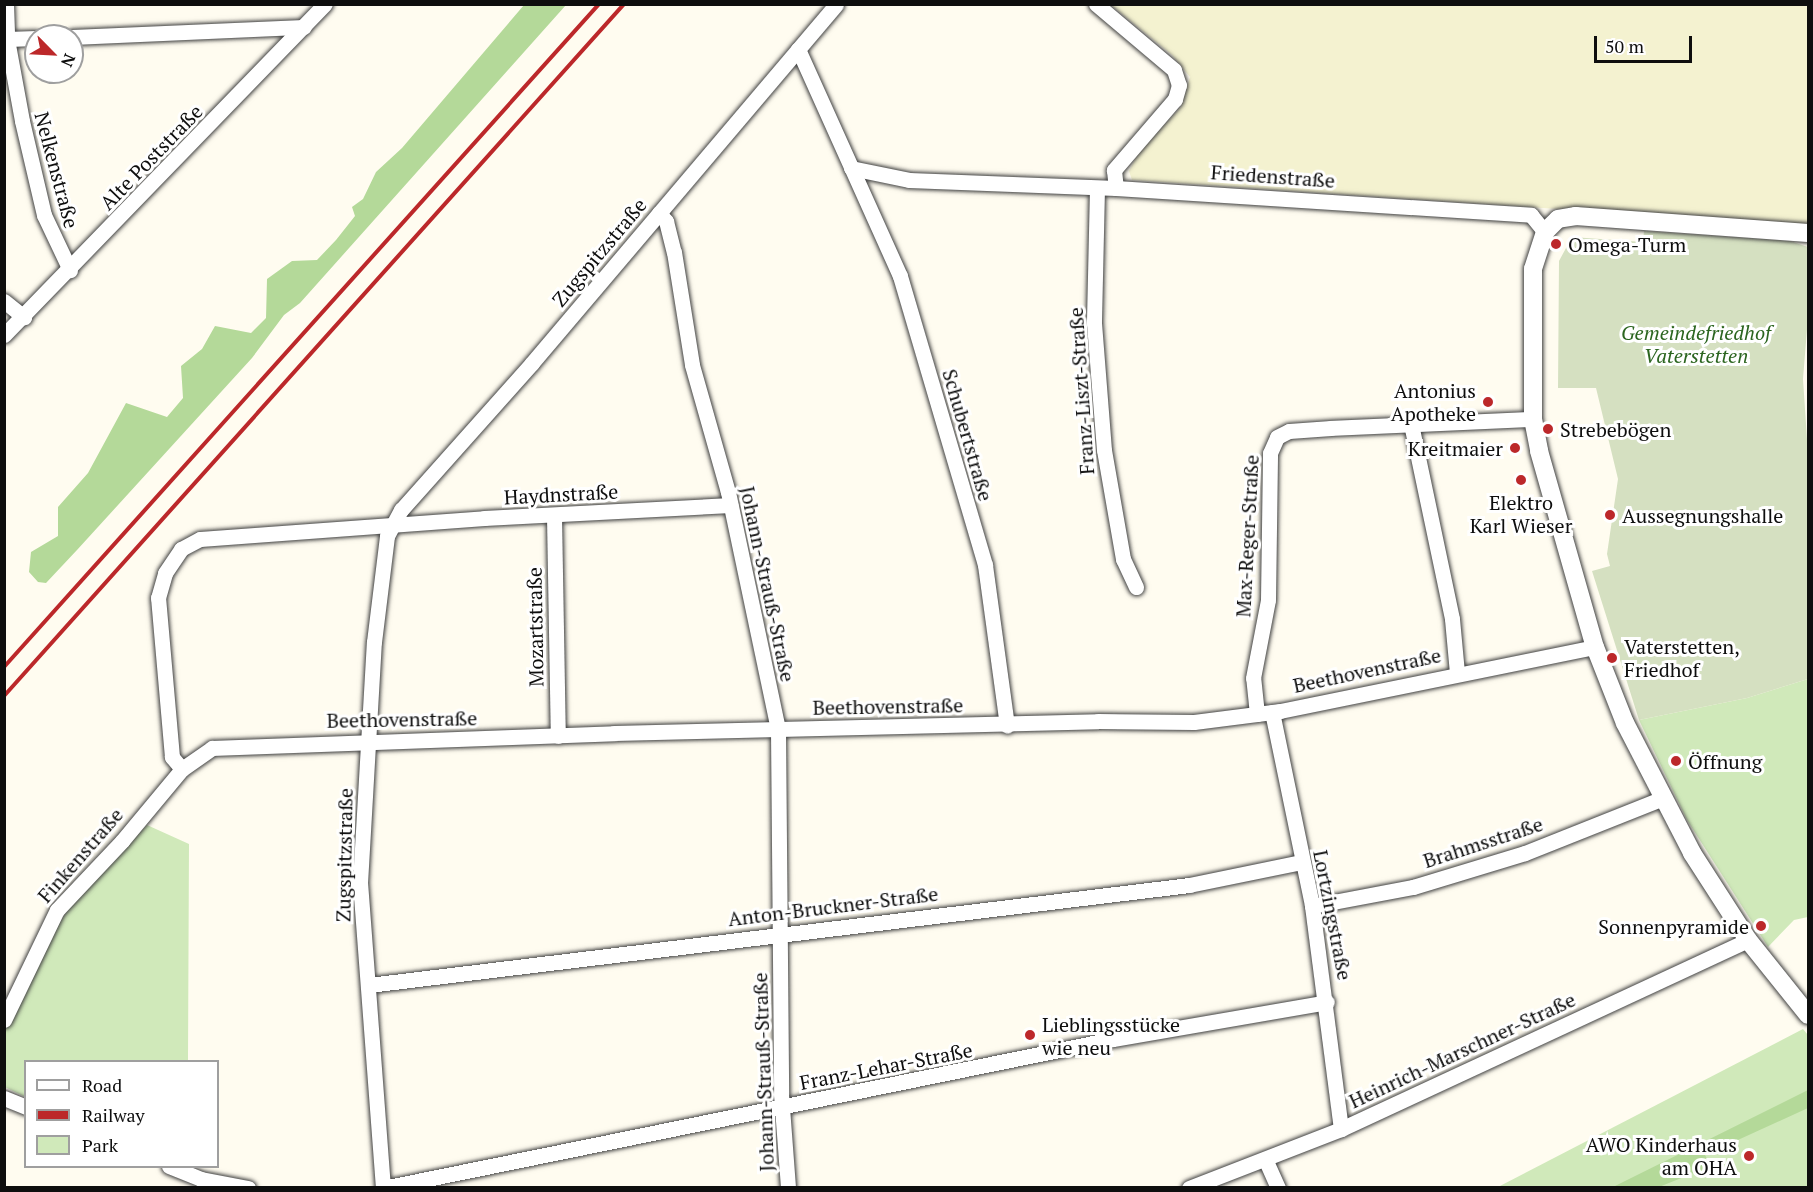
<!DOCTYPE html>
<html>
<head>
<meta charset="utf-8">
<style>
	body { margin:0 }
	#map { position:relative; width:1813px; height:1192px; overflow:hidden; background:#fffcf0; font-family:"PT Serif",serif }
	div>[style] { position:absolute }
	.farmland>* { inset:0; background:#f4f2d0 }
	.green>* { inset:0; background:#d0e9ba }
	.forest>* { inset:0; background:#b4d999 }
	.cemetery>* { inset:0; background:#d5e0c1 }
	.roads { filter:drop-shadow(0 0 2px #414141) drop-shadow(0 0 2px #414141) }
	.minor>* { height:15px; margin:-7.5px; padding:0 7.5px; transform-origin:7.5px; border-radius:7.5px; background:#fff }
	.tertiary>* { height:18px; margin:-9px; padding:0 9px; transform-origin:9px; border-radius:9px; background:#fff }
	.rail>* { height:4px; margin:-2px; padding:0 2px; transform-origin:2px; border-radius:2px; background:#bc282a }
	.dots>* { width:16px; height:16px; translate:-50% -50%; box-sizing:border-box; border:3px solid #fff; border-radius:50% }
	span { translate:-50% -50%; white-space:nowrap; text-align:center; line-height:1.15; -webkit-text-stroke:6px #fff; paint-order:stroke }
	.street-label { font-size:20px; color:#0e0e0e }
	.poi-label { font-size:20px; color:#0e0e0e }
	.left { translate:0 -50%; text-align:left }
	.right { translate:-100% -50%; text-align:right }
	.park-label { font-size:20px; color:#2b651f; font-style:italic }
	.frame { position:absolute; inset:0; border:6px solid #0e0e0e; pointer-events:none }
	.legend { position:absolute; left:24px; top:1060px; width:195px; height:108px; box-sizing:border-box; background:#fff; border:2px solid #9f9f9f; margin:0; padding:8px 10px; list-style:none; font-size:18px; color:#0e0e0e }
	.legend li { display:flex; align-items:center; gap:12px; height:30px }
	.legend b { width:30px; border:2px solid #9f9f9f }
	.north { position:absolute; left:24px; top:24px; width:60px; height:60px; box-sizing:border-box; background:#fff; border:2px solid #9f9f9f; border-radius:50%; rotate:114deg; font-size:16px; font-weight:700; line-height:24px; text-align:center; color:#0e0e0e }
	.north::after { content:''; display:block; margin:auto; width:21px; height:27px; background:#bc282a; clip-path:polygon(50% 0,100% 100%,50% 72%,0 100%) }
	.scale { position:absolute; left:1594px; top:36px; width:98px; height:27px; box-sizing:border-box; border:3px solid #0e0e0e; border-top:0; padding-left:8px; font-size:18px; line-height:21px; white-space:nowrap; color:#0e0e0e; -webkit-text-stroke:4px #fff; paint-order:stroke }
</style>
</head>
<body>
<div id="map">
	<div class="farmland">
		<i style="clip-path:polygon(1111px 5px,1808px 5px,1808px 226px,1132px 180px,1129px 171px,1139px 152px,1181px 107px,1190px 77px,1172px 55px)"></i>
	</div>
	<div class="green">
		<i style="clip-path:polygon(1808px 679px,1808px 917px,1794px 920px,1768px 947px,1687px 820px,1639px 720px,1747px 698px)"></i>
		<i style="clip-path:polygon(147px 825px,189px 844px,188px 1061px,26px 1062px,25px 1097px,5px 1087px,4px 1033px,46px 945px,73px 901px)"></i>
		<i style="clip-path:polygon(1803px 1029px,1808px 1035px,1808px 1187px,1496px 1188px)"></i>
	</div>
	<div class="forest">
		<i style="clip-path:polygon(524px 5px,566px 5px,300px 303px,284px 315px,252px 358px,77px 550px,46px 583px,38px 582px,29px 572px,31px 552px,58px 536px,58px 507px,88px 473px,126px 403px,167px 417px,183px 398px,181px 366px,202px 349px,215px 326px,251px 333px,266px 318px,267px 279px,292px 261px,317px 260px,336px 240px,355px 216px,352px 207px,363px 199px,376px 172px,402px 148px)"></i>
		<i style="clip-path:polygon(1808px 1090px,1808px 1108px,1705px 1155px,1711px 1166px,1659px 1187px,1613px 1187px)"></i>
	</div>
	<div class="cemetery">
		<i style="clip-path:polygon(1644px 231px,1790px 241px,1808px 247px,1808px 317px,1803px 379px,1808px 454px,1808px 679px,1747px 698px,1639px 720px,1592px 571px,1610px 566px,1607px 554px,1618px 479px,1596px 388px,1558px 388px,1559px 261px,1572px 237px,1643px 242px)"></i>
	</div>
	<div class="roads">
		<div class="minor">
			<i style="left:6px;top:4px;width:35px;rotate:88deg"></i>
			<i style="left:7px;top:39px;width:83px;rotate:79.6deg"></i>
			<i style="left:22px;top:121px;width:97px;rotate:76.8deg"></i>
			<i style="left:44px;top:215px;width:61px;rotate:64.7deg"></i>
			<i style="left:1096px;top:4px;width:102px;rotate:40.2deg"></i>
			<i style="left:1174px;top:70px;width:16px;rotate:72deg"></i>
			<i style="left:1179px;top:85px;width:15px;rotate:106deg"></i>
			<i style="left:1175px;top:99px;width:94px;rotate:130.7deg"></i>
			<i style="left:1114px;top:170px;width:18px;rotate:84deg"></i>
			<i style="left:72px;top:37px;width:232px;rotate:-2.5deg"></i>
			<i style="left:7px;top:39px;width:29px;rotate:-2deg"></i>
			<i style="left:798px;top:49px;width:249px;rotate:65.8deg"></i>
			<i style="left:900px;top:276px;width:301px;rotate:73.6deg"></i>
			<i style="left:985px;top:565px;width:162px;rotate:82.2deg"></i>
			<i style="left:851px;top:168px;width:59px;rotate:11.7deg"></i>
			<i style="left:909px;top:180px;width:207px;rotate:2.2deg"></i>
			<i style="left:1116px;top:188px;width:416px;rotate:3.7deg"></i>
			<i style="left:1531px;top:215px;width:22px;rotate:51deg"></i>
			<i style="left:1097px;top:188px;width:135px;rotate:91.3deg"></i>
			<i style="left:1094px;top:323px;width:127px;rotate:85.5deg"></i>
			<i style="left:1104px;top:450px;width:111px;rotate:80.1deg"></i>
			<i style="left:1123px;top:559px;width:31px;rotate:65deg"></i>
			<i style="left:659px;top:213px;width:11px;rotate:49deg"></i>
			<i style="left:666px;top:221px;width:32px;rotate:76deg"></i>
			<i style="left:674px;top:252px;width:114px;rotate:80.9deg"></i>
			<i style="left:692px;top:365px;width:132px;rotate:74.2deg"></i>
			<i style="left:728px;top:492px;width:243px;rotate:78.1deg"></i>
			<i style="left:778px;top:730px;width:364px;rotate:89.5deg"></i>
			<i style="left:781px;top:1094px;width:94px;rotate:85.7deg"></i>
			<i style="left:4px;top:301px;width:26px;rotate:39deg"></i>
			<i style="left:4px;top:335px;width:461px;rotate:-45.9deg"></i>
			<i style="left:1411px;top:424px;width:199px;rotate:78.1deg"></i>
			<i style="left:1452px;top:619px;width:54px;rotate:84.7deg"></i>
			<i style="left:554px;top:516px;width:220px;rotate:89deg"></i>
			<i style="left:1272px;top:712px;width:198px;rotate:78.3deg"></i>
			<i style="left:1312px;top:906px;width:225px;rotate:82.6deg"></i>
			<i style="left:1257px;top:714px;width:36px;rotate:-96deg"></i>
			<i style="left:1253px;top:678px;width:79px;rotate:-79.1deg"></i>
			<i style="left:1268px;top:600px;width:147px;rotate:-89.2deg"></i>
			<i style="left:1270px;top:453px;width:17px;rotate:-66deg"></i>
			<i style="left:1277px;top:437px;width:13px;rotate:-27deg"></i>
			<i style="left:1289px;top:431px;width:42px;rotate:-4.1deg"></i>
			<i style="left:1331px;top:428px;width:202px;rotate:-2.6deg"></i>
			<i style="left:182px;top:769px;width:16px;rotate:-130deg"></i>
			<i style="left:172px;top:757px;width:160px;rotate:-95deg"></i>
			<i style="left:158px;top:598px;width:26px;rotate:-74deg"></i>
			<i style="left:165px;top:573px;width:29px;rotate:-56deg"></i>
			<i style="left:181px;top:549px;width:21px;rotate:-28deg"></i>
			<i style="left:200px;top:539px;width:285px;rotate:-4.2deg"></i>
			<i style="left:484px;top:518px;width:247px;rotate:-3deg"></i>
			<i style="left:1312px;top:906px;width:103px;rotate:-10.7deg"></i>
			<i style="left:1413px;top:887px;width:117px;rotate:-16.9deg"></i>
			<i style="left:1525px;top:853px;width:146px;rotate:-21.7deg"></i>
			<i style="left:369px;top:985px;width:826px;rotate:-6.95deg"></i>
			<i style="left:1189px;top:885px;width:114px;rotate:-11.6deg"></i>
			<i style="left:4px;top:1020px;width:122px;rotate:-64.3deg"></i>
			<i style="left:57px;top:910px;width:95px;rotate:-46.7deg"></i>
			<i style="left:122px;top:841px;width:94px;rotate:-50.2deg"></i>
			<i style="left:182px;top:769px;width:37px;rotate:-35deg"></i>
			<i style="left:212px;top:748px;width:402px;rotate:-2.1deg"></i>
			<i style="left:614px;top:733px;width:484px;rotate:-1.4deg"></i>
			<i style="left:1098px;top:721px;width:96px;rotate:0.6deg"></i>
			<i style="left:1194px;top:722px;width:87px;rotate:-7.3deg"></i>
			<i style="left:1280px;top:711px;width:321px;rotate:-11.5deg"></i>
			<i style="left:4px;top:1098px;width:24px;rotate:22deg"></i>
			<i style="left:1266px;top:1161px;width:30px;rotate:66deg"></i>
			<i style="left:169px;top:1166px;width:35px;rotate:22deg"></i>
			<i style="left:201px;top:1179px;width:48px;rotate:10.8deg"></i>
			<i style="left:383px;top:1188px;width:306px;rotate:-94.3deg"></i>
			<i style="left:360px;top:883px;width:241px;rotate:-86.7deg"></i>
			<i style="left:374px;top:642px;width:107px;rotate:-83deg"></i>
			<i style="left:387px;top:536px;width:30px;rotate:-62deg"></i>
			<i style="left:401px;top:510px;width:197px;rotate:-48.3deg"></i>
			<i style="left:532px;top:363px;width:470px;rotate:-49.7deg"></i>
			<i style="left:383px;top:1188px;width:745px;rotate:-11.54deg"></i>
			<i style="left:1113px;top:1039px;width:217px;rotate:-9.8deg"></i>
			<i style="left:1189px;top:1188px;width:163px;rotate:-21.2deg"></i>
			<i style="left:1341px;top:1129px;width:449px;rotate:-24.9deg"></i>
		</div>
		<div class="tertiary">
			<i style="left:1808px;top:233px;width:233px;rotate:-175.8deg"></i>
			<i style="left:1576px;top:216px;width:18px;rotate:171deg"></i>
			<i style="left:1558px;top:219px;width:18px;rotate:135deg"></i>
			<i style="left:1545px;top:232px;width:39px;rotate:108deg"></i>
			<i style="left:1533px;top:269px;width:150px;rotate:90deg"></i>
			<i style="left:1533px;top:419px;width:33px;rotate:79deg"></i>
			<i style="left:1539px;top:451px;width:204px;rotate:74.1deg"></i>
			<i style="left:1595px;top:647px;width:82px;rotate:68.5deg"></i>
			<i style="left:1625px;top:723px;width:146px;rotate:62.7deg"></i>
			<i style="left:1692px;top:853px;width:103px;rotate:57.2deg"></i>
			<i style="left:1748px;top:940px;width:96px;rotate:51.3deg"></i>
		</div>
	</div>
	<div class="rail">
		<i style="left:4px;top:667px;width:891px;rotate:-48.09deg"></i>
		<i style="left:4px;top:696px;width:929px;rotate:-48.14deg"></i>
	</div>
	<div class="dots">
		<i style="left:1556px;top:244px;background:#bc282a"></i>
		<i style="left:1488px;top:402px;background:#bc282a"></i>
		<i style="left:1548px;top:429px;background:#bc282a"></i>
		<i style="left:1515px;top:448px;background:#bc282a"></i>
		<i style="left:1521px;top:480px;background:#bc282a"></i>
		<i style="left:1610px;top:515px;background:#bc282a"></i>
		<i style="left:1612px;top:658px;background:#bc282a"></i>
		<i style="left:1676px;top:761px;background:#bc282a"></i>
		<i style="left:1761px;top:926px;background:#bc282a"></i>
		<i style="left:1030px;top:1035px;background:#bc282a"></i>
		<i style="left:1749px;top:1156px;background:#bc282a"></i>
	</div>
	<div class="street-label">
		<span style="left:151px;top:157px;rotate:-46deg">Alte Poststraße</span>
		<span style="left:57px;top:170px;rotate:75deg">Nelkenstraße</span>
		<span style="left:1273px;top:176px;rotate:4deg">Friedenstraße</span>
		<span style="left:599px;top:252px;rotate:-50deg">Zugspitzstraße</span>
		<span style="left:1081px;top:391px;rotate:-94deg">Franz-Liszt-Straße</span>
		<span style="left:968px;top:435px;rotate:74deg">Schubertstraße</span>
		<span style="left:561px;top:494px;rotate:-3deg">Haydnstraße</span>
		<span style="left:1247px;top:536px;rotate:-87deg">Max-Reger-Straße</span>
		<span style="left:768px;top:584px;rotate:78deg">Johann-Strauß-Straße</span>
		<span style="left:535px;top:627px;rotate:-91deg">Mozartstraße</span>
		<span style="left:1367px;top:670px;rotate:-12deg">Beethovenstraße</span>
		<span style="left:888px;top:706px;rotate:-1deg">Beethovenstraße</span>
		<span style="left:402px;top:719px;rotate:-1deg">Beethovenstraße</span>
		<span style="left:1483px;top:842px;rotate:-18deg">Brahmsstraße</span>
		<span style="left:80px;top:855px;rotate:-49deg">Finkenstraße</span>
		<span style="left:344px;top:855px;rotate:-89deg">Zugspitzstraße</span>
		<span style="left:833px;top:906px;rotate:-7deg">Anton-Bruckner-Straße</span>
		<span style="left:1333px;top:915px;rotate:79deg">Lortzingstraße</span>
		<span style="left:1462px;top:1050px;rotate:-25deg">Heinrich-Marschner-Straße</span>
		<span style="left:886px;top:1066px;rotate:-11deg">Franz-Lehar-Straße</span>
		<span style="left:763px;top:1072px;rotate:-92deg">Johann-Strauß-Straße</span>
	</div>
	<div class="poi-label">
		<span class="left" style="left:1568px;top:244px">Omega-Turm</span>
		<span class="right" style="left:1476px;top:402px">Antonius<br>Apotheke</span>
		<span class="left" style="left:1560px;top:429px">Strebebögen</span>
		<span class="right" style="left:1503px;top:448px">Kreitmaier</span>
		<span style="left:1521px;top:514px">Elektro<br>Karl Wieser</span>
		<span class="left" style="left:1622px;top:515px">Aussegnungshalle</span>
		<span class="left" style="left:1624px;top:658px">Vaterstetten,<br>Friedhof</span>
		<span class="left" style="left:1688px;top:761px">Öffnung</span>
		<span class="right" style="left:1749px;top:926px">Sonnenpyramide</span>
		<span class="left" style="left:1042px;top:1036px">Lieblingsstücke<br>wie neu</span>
		<span class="right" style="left:1737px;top:1156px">AWO Kinderhaus<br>am OHA</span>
	</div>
	<div class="park-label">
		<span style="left:1696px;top:344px">Gemeindefriedhof<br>Vaterstetten</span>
	</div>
	<div class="frame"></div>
	<ul class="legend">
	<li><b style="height:8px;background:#fff"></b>Road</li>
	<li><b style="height:8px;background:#bc282a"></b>Railway</li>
	<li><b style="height:16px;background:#d0e9ba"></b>Park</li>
	</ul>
	<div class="north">N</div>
	<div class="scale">50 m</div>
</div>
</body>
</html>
